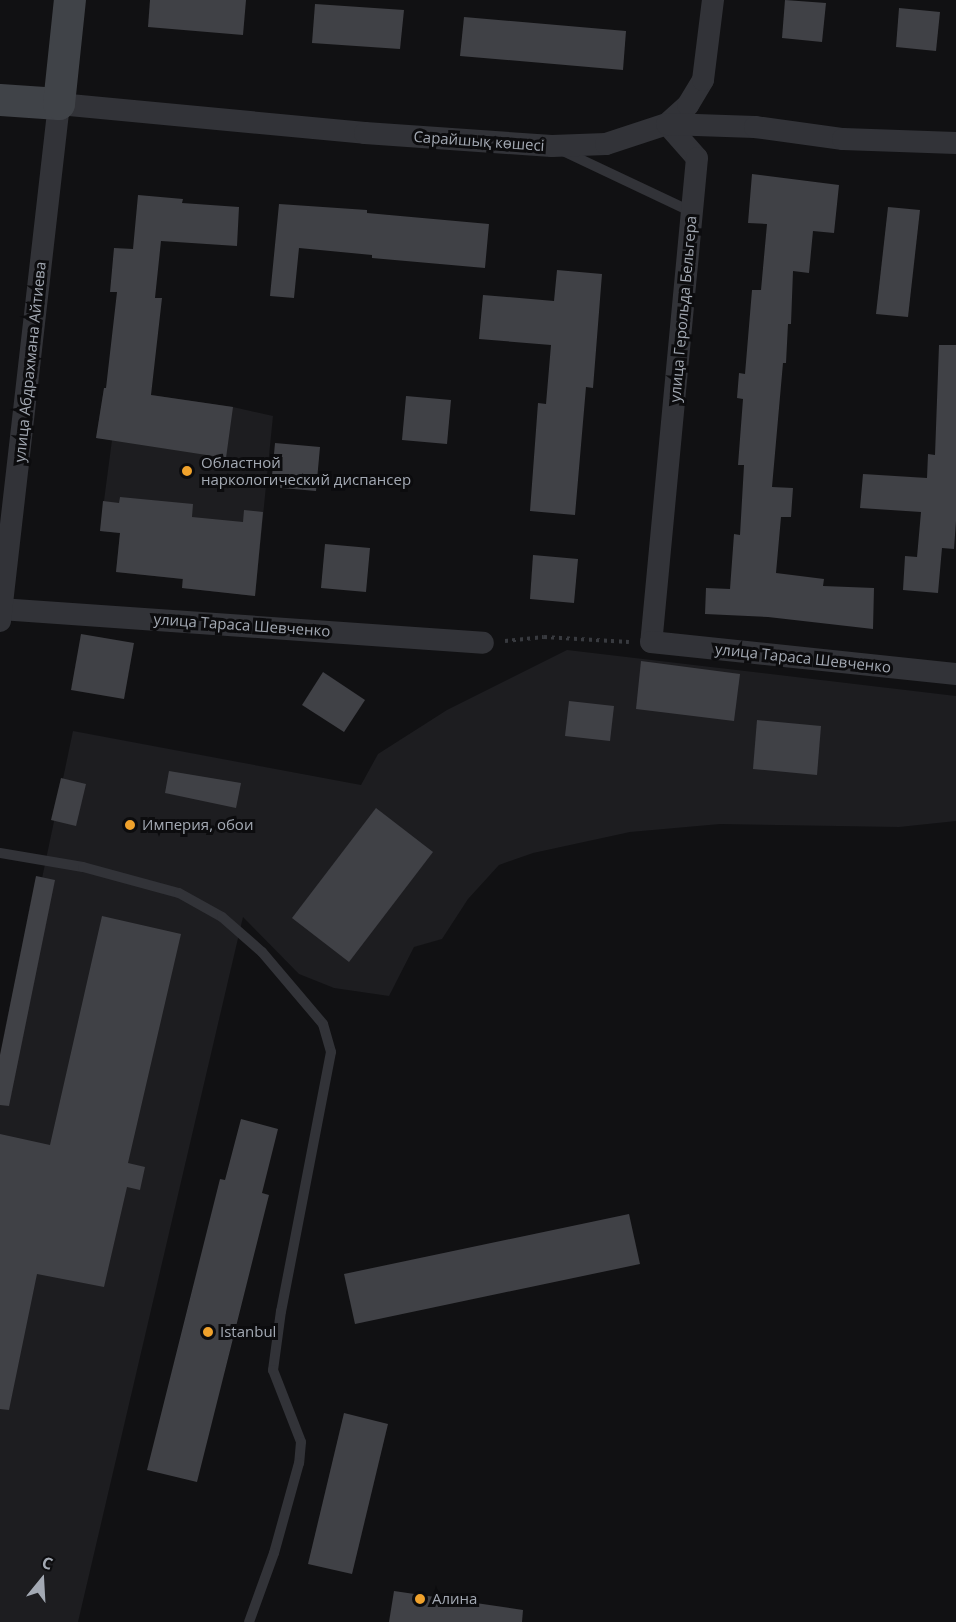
<!DOCTYPE html>
<html>
<head>
<meta charset="utf-8">
<style>
	body { margin:0 }
	#map { position:relative; width:956px; height:1622px; overflow:hidden; background:#111113; font-family:"Open Sans",sans-serif }
	div>[style] { position:absolute }
	.built>* { inset:0; background:#1d1d20 }
	.building>* { inset:0; background:#404146 }
	.path>* { height:4px; margin-top:-2px; transform-origin:0; background:repeating-linear-gradient(90deg,#383a3f 0 3px,transparent 0 7.5px) }
	.lane>* { height:10px; margin:-5px; padding:0 5px; transform-origin:5px; border-radius:5px; background:#323338 }
	.street>* { height:22px; margin:-11px; padding:0 11px; transform-origin:11px; border-radius:11px; background:#323338 }
	.secondary>* { height:32px; margin:-16px; padding:0 16px; transform-origin:16px; border-radius:16px; background:#404348 }
	.dots>* { width:16px; height:16px; translate:-50% -50%; box-sizing:border-box; border:3px solid #0c0c0e; border-radius:50% }
	span { translate:-50% -50%; white-space:nowrap; text-align:center; line-height:1.15; -webkit-text-stroke:6px #0c0c0e; paint-order:stroke }
	.street-label { font-size:15px; color:#a3a9b3 }
	.poi-label { font-size:15px; color:#a3a9b3 }
	.left { translate:0 -50%; text-align:left }
	.north { position:absolute; left:12px; top:1550px; width:60px; height:60px; -webkit-text-stroke:4px #0c0c0e; paint-order:stroke; rotate:18deg; font-size:16px; font-weight:700; line-height:24px; text-align:center; color:#a3a9b3 }
	.north::after { content:''; display:block; margin:auto; width:21px; height:27px; background:#a3a9b3; clip-path:polygon(50% 0,100% 100%,50% 72%,0 100%) }
</style>
</head>
<body>
<div id="map">
	<div class="built">
		<i style="clip-path:polygon(104px 388px,233px 407px,273px 416px,255px 596px,182px 588px,182px 579px,116px 572px,120px 533px,100px 531px,112px 440px,96px 438px)"></i>
		<i style="clip-path:polygon(567px 650px,956px 696px,956px 821px,899px 827px,720px 824px,630px 832px,533px 853px,499px 865px,468px 899px,442px 939px,414px 947px,389px 996px,334px 988px,299px 974px,243px 917px,78px 1622px,0 1622px,0 1078px,73px 731px,361px 785px,378px 754px,447px 710px)"></i>
	</div>
	<div class="building">
		<i style="clip-path:polygon(150px 0,246px 0,243px 35px,148px 27px)"></i>
		<i style="clip-path:polygon(785px 0,826px 3px,822px 42px,782px 38px)"></i>
		<i style="clip-path:polygon(315px 4px,404px 10px,400px 49px,312px 43px)"></i>
		<i style="clip-path:polygon(899px 8px,940px 12px,936px 51px,896px 47px)"></i>
		<i style="clip-path:polygon(464px 17px,626px 31px,623px 70px,460px 56px)"></i>
		<i style="clip-path:polygon(752px 174px,839px 185px,834px 233px,813px 231px,809px 273px,793px 271px,791px 324px,788px 324px,786px 363px,783px 363px,772px 487px,793px 488px,791px 517px,781px 517px,776px 573px,824px 579px,823px 586px,874px 588px,873px 629px,768px 617px,705px 614px,706px 588px,730px 589px,734px 534px,740px 535px,744px 465px,738px 465px,743px 399px,737px 398px,739px 373px,745px 374px,752px 290px,761px 290px,767px 224px,748px 223px)"></i>
		<i style="clip-path:polygon(138px 195px,183px 199px,182px 203px,239px 207px,237px 246px,161px 241px,155px 298px,162px 298px,151px 395px,233px 407px,226px 458px,96px 438px,104px 388px,106px 388px,117px 292px,110px 292px,114px 248px,133px 249px)"></i>
		<i style="clip-path:polygon(279px 204px,367px 210px,367px 213px,489px 224px,485px 268px,372px 258px,372px 255px,299px 248px,294px 298px,270px 296px)"></i>
		<i style="clip-path:polygon(888px 207px,920px 210px,908px 317px,876px 314px)"></i>
		<i style="clip-path:polygon(557px 270px,602px 274px,593px 388px,586px 387px,575px 515px,530px 511px,538px 403px,546px 404px,551px 345px,479px 339px,483px 295px,554px 301px)"></i>
		<i style="clip-path:polygon(939px 345px,956px 345px,956px 521px,954px 549px,942px 548px,938px 593px,903px 590px,905px 556px,917px 557px,921px 512px,860px 508px,863px 474px,927px 478px,928px 454px,935px 455px)"></i>
		<i style="clip-path:polygon(406px 396px,451px 400px,447px 444px,402px 440px)"></i>
		<i style="clip-path:polygon(275px 443px,320px 447px,316px 491px,271px 487px)"></i>
		<i style="clip-path:polygon(120px 497px,193px 504px,192px 517px,243px 522px,244px 510px,263px 512px,255px 596px,182px 588px,183px 579px,116px 572px,120px 533px,100px 531px,103px 501px,119px 503px)"></i>
		<i style="clip-path:polygon(325px 544px,370px 548px,366px 592px,321px 588px)"></i>
		<i style="clip-path:polygon(533px 555px,578px 559px,574px 603px,530px 599px)"></i>
		<i style="clip-path:polygon(81px 634px,134px 643px,124px 699px,71px 690px)"></i>
		<i style="clip-path:polygon(641px 661px,740px 674px,734px 721px,636px 709px)"></i>
		<i style="clip-path:polygon(323px 672px,365px 700px,344px 732px,302px 705px)"></i>
		<i style="clip-path:polygon(569px 701px,614px 706px,610px 741px,565px 736px)"></i>
		<i style="clip-path:polygon(757px 720px,821px 726px,817px 775px,753px 769px)"></i>
		<i style="clip-path:polygon(169px 771px,241px 783px,236px 808px,165px 793px)"></i>
		<i style="clip-path:polygon(61px 778px,86px 784px,76px 826px,51px 820px)"></i>
		<i style="clip-path:polygon(376px 808px,433px 852px,349px 962px,292px 918px)"></i>
		<i style="clip-path:polygon(36px 876px,55px 880px,9px 1106px,0 1105px,0 1055px)"></i>
		<i style="clip-path:polygon(102px 916px,181px 934px,128px 1163px,145px 1167px,140px 1190px,127px 1187px,104px 1287px,37px 1274px,9px 1410px,0 1409px,0 1134px,50px 1145px)"></i>
		<i style="clip-path:polygon(241px 1119px,278px 1129px,262px 1193px,269px 1195px,197px 1482px,147px 1470px,220px 1179px,225px 1180px)"></i>
		<i style="clip-path:polygon(629px 1214px,640px 1264px,355px 1324px,344px 1274px)"></i>
		<i style="clip-path:polygon(344px 1413px,388px 1424px,352px 1574px,308px 1564px)"></i>
		<i style="clip-path:polygon(394px 1591px,523px 1610px,522px 1622px,389px 1622px)"></i>
	</div>
	<div class="path">
		<i style="left:505px;top:641px;width:39px;rotate:-6deg"></i>
		<i style="left:544px;top:637px;width:85px;rotate:3.4deg"></i>
	</div>
	<div class="lane">
		<i style="left:563px;top:151px;width:143px;rotate:25.3deg"></i>
		<i style="left:0;top:853px;width:84px;rotate:9.6deg"></i>
		<i style="left:83px;top:867px;width:99px;rotate:15.2deg"></i>
		<i style="left:179px;top:893px;width:49px;rotate:29.2deg"></i>
		<i style="left:222px;top:917px;width:53px;rotate:41.2deg"></i>
		<i style="left:262px;top:952px;width:94px;rotate:49.7deg"></i>
		<i style="left:323px;top:1024px;width:29px;rotate:74deg"></i>
		<i style="left:331px;top:1052px;width:264px;rotate:100.9deg"></i>
		<i style="left:281px;top:1311px;width:60px;rotate:97.7deg"></i>
		<i style="left:273px;top:1370px;width:77px;rotate:68.7deg"></i>
		<i style="left:301px;top:1442px;width:21px;rotate:95deg"></i>
		<i style="left:299px;top:1463px;width:93px;rotate:105.5deg"></i>
		<i style="left:274px;top:1553px;width:73px;rotate:109.9deg"></i>
	</div>
	<div class="street">
		<i style="left:667px;top:124px;width:45px;rotate:48.6deg"></i>
		<i style="left:697px;top:158px;width:486px;rotate:95.4deg"></i>
		<i style="left:651px;top:642px;width:307px;rotate:6deg"></i>
		<i style="left:667px;top:124px;width:28px;rotate:-42deg"></i>
		<i style="left:688px;top:105px;width:29px;rotate:-59deg"></i>
		<i style="left:703px;top:80px;width:81px;rotate:-82.9deg"></i>
		<i style="left:0;top:609px;width:484px;rotate:4deg"></i>
		<i style="left:0;top:621px;width:520px;rotate:-83.49deg"></i>
		<i style="left:59px;top:104px;width:307px;rotate:5.4deg"></i>
		<i style="left:365px;top:133px;width:187px;rotate:4deg"></i>
		<i style="left:552px;top:146px;width:54px;rotate:-2.1deg"></i>
		<i style="left:606px;top:144px;width:64px;rotate:-18.2deg"></i>
		<i style="left:667px;top:124px;width:88px;rotate:2deg"></i>
		<i style="left:755px;top:127px;width:89px;rotate:7.8deg"></i>
		<i style="left:843px;top:139px;width:113px;rotate:2deg"></i>
	</div>
	<div class="secondary">
		<i style="left:0;top:100px;width:59px;rotate:3.9deg"></i>
		<i style="left:59px;top:104px;width:105px;rotate:-84deg"></i>
	</div>
	<div class="dots">
		<i style="left:187px;top:471px;background:#f0a22c"></i>
		<i style="left:130px;top:825px;background:#f0a22c"></i>
		<i style="left:208px;top:1332px;background:#f0a22c"></i>
		<i style="left:420px;top:1599px;background:#f0a22c"></i>
	</div>
	<div class="street-label">
		<span style="left:479px;top:141px;rotate:4deg">Сарайшық көшесі</span>
		<span style="left:683px;top:309px;rotate:-85deg">улица Герольда Бельгера</span>
		<span style="left:30px;top:362px;rotate:-84deg">улица Абдрахмана Айтиева</span>
		<span style="left:242px;top:625px;rotate:4deg">улица Тараса Шевченко</span>
		<span style="left:803px;top:658px;rotate:6deg">улица Тараса Шевченко</span>
	</div>
	<div class="poi-label">
		<span class="left" style="left:201px;top:471px">Областной<br>наркологический диспансер</span>
		<span class="left" style="left:142px;top:825px">Империя, обои</span>
		<span class="left" style="left:220px;top:1332px">Istanbul</span>
		<span class="left" style="left:432px;top:1599px">Алина</span>
	</div>
	<div class="north">С</div>
</div>
</body>
</html>
